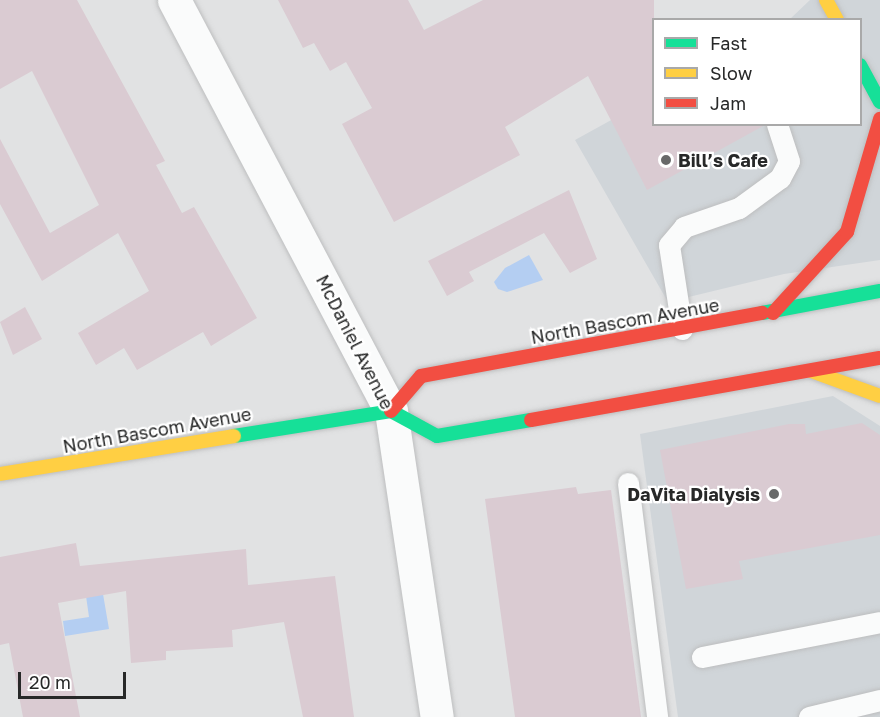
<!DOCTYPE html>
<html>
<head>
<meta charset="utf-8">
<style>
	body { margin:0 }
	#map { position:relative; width:880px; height:717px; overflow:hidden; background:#e1e2e3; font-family:"Golos Text",sans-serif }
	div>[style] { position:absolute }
	.built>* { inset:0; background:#d0d5d9 }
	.water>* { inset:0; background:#b4cef2 }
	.building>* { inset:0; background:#dacbd2 }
	.roads { filter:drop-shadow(0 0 2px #bdbebf) drop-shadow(0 0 2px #bdbebf) }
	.lane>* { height:21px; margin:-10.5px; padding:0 10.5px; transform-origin:10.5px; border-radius:10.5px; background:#fafbfb }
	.street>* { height:33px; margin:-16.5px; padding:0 16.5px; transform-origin:16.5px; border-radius:16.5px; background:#fafbfb }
	.fast>* { height:14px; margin:-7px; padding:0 7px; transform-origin:7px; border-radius:7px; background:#16e098 }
	.slow>* { height:14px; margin:-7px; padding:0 7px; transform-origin:7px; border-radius:7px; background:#ffcf43 }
	.jam>* { height:14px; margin:-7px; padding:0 7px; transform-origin:7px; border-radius:7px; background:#f24e42 }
	.dots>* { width:16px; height:16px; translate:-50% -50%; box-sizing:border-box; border:3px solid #fff; border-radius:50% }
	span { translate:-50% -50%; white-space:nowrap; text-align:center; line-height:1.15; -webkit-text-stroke:4.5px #fff; paint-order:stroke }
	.poi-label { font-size:18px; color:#272828; font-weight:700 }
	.left { translate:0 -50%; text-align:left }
	.right { translate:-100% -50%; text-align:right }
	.street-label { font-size:18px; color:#272828 }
	.legend { position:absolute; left:652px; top:18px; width:210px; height:108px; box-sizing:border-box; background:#fff; border:2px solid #a9a9a9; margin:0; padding:8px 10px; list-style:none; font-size:18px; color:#272828 }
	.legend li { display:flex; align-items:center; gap:12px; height:30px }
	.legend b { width:30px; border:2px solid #a9a9a9 }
	.scale { position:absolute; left:18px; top:672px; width:108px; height:27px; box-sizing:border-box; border:3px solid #272828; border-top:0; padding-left:8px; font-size:18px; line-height:21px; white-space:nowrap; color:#272828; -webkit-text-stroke:4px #fff; paint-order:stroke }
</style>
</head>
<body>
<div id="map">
	<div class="built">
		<i style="clip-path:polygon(810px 0,880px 0,880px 260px,784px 274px,668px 302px,575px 140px,653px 97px,654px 124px,860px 124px,860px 20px,790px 19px)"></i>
		<i style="clip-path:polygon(833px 396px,880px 426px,880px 717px,678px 717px,640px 434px)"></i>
	</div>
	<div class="water">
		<i style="clip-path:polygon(529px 255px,543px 280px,507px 292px,498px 289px,494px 282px,505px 268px)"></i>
		<i style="clip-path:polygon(103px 594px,109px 629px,65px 636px,63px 621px,89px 617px,86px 596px)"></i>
	</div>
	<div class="building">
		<i style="clip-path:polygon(0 0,77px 0,165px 161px,156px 165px,182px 213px,194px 207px,257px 318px,211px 346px,203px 332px,137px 370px,124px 348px,96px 365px,78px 333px,149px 291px,118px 233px,42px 281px,0 204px,0 139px,50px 233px,99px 205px,32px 71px,0 89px)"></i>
		<i style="clip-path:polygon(278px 0,408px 0,424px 30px,483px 0,654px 0,654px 124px,765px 125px,647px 190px,588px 76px,505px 127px,520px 155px,394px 222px,342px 124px,372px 108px,346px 62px,330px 71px,314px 43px,303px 48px)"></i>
		<i style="clip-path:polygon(569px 190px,597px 259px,570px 273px,544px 233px,469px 272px,474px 281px,447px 296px,428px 261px)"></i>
		<i style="clip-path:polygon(25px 307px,42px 339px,13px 355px,0 322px)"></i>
		<i style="clip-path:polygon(862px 423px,880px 435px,880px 535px,739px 561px,743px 579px,686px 589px,660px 450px,789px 424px,805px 424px,806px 434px)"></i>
		<i style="clip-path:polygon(576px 487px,578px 494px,611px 490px,641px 717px,515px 717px,485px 499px)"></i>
		<i style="clip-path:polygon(76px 543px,80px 566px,246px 549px,248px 585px,335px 576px,354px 717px,303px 717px,284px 622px,232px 630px,233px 647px,166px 651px,166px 660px,131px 663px,126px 591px,58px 603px,80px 717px,23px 717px,9px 643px,0 645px,0 557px)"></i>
	</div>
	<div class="roads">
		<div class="lane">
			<i style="left:682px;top:329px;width:85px;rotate:-98.8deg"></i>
			<i style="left:669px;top:245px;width:23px;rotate:-50deg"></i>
			<i style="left:684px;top:227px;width:58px;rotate:-19.1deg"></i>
			<i style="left:739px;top:208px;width:51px;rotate:-36.2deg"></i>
			<i style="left:780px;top:178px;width:19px;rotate:-62deg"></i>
			<i style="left:789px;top:161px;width:39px;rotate:-108deg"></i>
			<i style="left:628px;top:483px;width:236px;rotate:82.9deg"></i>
			<i style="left:702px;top:657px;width:181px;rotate:-11.1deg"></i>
			<i style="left:809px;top:717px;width:73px;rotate:-13.5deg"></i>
		</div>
		<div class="street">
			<i style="left:174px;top:0;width:465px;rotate:62.2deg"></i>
			<i style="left:391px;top:411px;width:309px;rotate:81.5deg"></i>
		</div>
		<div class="fast">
			<i style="left:860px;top:65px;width:42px;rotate:61.6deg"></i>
			<i style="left:762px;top:313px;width:120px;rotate:-10.6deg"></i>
			<i style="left:234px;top:436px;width:159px;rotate:-9deg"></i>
			<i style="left:391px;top:411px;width:52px;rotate:28.5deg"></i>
			<i style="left:437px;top:436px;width:95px;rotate:-9.7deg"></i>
		</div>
		<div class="slow">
			<i style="left:826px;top:0;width:23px;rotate:61deg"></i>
			<i style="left:811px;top:371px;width:73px;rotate:19.9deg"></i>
			<i style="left:0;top:474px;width:237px;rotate:-9.2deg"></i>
		</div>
		<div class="jam">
			<i style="left:773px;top:313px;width:110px;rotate:-47.6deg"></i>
			<i style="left:847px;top:232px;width:118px;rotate:-73.7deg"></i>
			<i style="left:391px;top:411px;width:46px;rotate:-49.4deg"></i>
			<i style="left:421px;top:376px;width:347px;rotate:-10.5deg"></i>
			<i style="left:531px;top:420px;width:354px;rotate:-10.1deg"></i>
		</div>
	</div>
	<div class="dots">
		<i style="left:666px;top:160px;background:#686969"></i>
		<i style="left:774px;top:494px;background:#686969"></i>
	</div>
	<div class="poi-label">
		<span class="left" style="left:678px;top:160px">Bill’s Cafe</span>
		<span class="right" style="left:760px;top:494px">DaVita Dialysis</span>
	</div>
	<div class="street-label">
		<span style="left:625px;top:321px;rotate:-10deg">North Bascom Avenue</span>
		<span style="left:355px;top:342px;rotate:63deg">McDaniel Avenue</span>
		<span style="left:157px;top:430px;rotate:-10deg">North Bascom Avenue</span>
	</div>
	<ul class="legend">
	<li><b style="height:8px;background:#16e098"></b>Fast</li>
	<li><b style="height:8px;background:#ffcf43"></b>Slow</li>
	<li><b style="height:8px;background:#f24e42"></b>Jam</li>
	</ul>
	<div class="scale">20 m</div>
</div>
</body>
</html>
